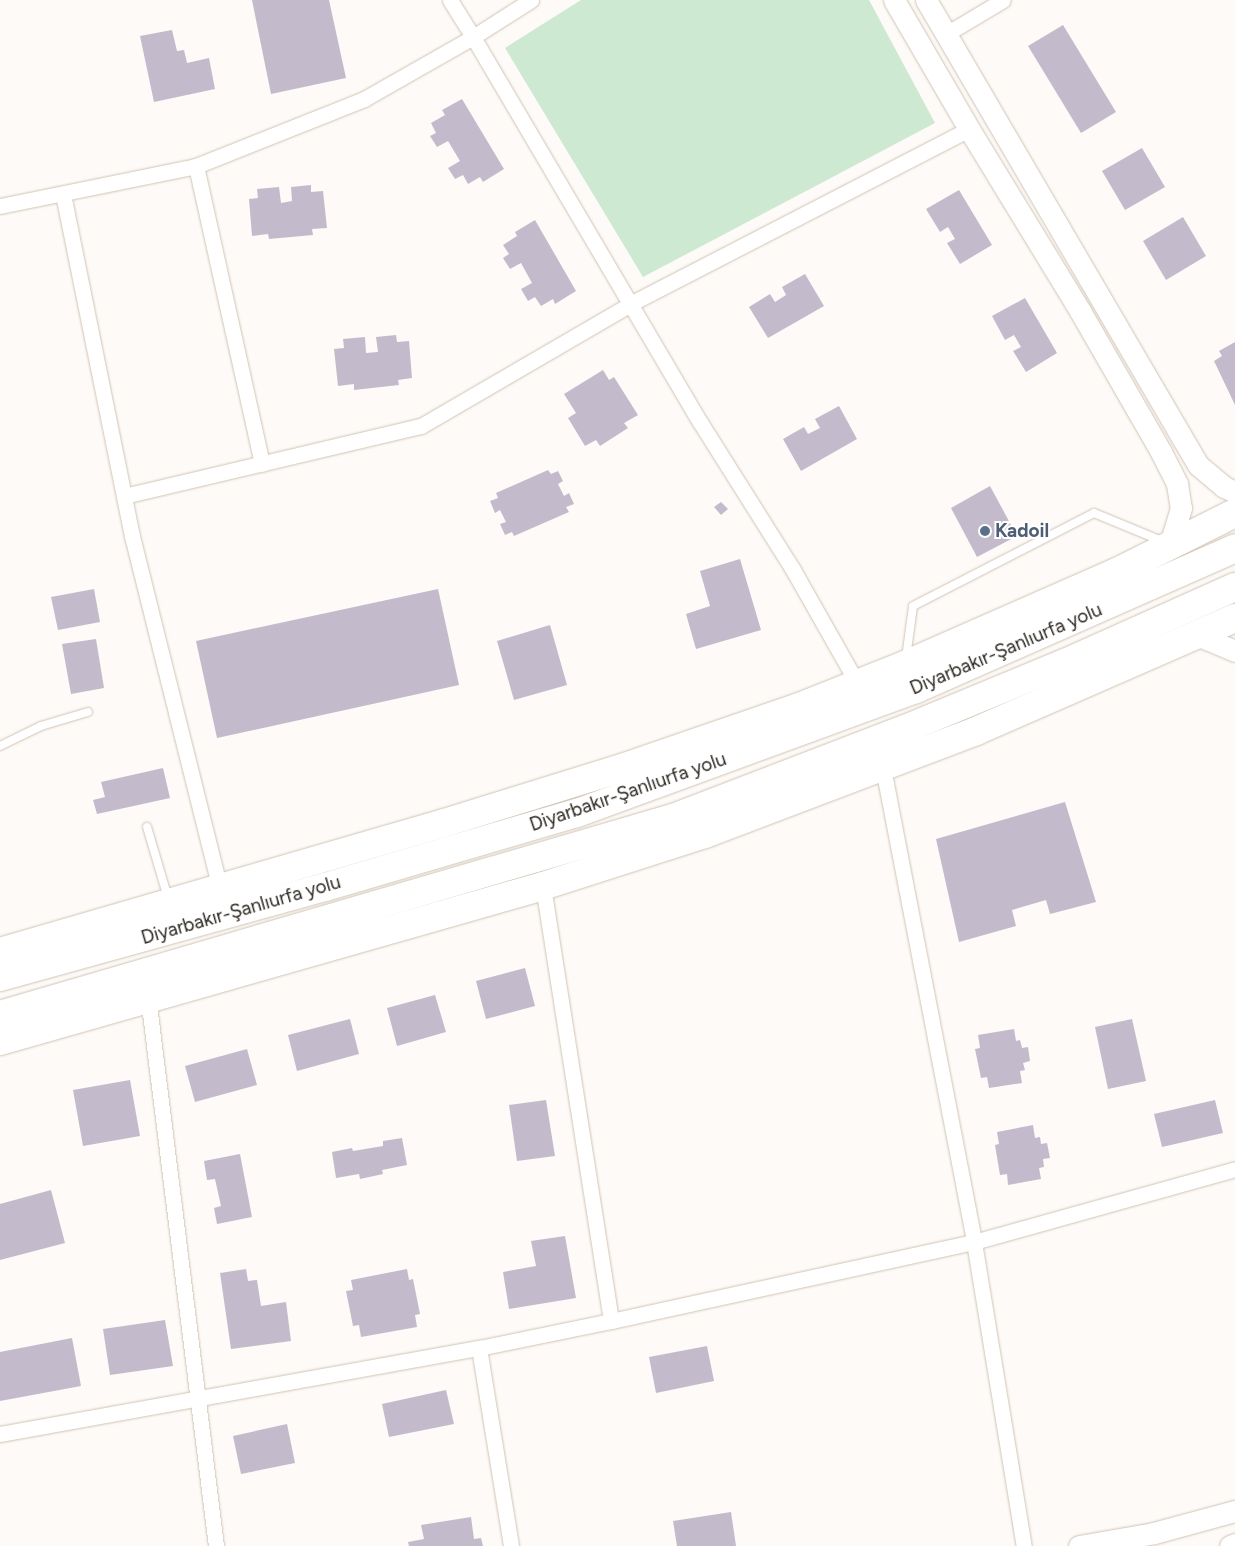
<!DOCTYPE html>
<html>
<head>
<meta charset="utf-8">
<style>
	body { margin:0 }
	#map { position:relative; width:1235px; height:1546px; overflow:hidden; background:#fdfaf7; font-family:Figtree,sans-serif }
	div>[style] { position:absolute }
	.green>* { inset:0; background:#cde9d2 }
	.building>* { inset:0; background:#c3bbcc }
	.roads { filter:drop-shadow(0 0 1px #d0c3b4) drop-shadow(0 0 1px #d0c3b4) }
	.lane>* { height:8px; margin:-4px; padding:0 4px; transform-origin:4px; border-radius:4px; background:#fff }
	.street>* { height:15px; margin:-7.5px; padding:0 7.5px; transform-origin:7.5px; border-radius:7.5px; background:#fff }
	.secondary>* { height:21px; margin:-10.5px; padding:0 10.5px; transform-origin:10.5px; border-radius:10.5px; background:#fff }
	.highway>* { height:28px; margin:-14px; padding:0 14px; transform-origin:14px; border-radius:14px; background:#fff }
	.dots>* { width:14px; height:14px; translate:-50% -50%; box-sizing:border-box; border:2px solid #fff; border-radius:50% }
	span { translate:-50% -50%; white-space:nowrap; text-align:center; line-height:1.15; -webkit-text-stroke:4px #fff; paint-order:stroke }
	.service-label { font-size:19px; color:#4e5e75; font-weight:700 }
	.left { translate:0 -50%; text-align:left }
	.street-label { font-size:19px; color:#2c2822 }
</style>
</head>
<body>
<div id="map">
	<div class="green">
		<i style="clip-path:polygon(581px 0,869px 0,935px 123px,643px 277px,505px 48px)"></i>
	</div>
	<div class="building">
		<i style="clip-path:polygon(252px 0,329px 0,346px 78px,271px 94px)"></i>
		<i style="clip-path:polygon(1063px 25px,1116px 112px,1081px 133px,1028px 46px)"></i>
		<i style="clip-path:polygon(172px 30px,177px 51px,184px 50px,187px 63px,209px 58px,215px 89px,154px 102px,140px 36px)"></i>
		<i style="clip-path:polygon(462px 99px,504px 169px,483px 182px,480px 177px,468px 184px,463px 175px,455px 179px,448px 168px,460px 161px,448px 141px,437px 147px,430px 136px,436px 133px,431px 123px,445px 115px,442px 110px)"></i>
		<i style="clip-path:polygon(1142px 148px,1165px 187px,1125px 210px,1102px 171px)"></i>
		<i style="clip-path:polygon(311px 185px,311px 192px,323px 191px,327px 228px,312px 229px,313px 235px,269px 239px,268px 234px,252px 236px,249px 199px,258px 198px,257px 189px,279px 187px,281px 203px,292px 201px,291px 187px)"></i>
		<i style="clip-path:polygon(959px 190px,992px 245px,960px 264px,947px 243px,955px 239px,948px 227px,940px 232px,926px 209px)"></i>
		<i style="clip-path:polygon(1183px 217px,1206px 256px,1166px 280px,1143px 241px)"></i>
		<i style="clip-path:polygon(535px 220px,576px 291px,555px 304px,553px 299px,541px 306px,535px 297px,528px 301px,521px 289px,532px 283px,521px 263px,510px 269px,503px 258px,509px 254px,503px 245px,517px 236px,515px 232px)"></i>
		<i style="clip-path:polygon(805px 274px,824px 306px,768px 338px,749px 307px,770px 294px,775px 302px,786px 295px,782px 287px)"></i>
		<i style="clip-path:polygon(1025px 298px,1057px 353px,1026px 372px,1013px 351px,1021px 347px,1014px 335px,1005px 340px,992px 316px)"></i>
		<i style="clip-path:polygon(396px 335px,397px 342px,409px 341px,412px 378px,398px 380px,399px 385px,354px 390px,354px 384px,338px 386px,334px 349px,344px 348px,343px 339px,365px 337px,366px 353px,378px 352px,376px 337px)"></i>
		<i style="clip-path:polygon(1235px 342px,1235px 405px,1214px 361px,1222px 356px,1219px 351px)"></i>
		<i style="clip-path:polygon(603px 370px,609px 380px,614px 377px,638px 415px,624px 423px,628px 428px,600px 446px,596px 440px,585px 446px,568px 418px,576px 413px,564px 394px)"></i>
		<i style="clip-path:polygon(839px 406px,857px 439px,801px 471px,783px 439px,804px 427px,808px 434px,820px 428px,815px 419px)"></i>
		<i style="clip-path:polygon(548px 470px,551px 474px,558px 471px,563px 481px,558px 484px,564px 496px,569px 493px,574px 504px,566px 507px,569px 512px,514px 536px,512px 532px,505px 535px,500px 524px,506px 522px,500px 510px,495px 513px,490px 501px,498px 498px,496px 493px)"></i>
		<i style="clip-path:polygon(990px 486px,1017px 536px,977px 557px,951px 508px)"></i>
		<i style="clip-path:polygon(721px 502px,728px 509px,721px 515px,714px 507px)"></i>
		<i style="clip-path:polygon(740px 559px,761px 630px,696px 649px,686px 614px,710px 606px,700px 571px)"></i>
		<i style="clip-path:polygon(94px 589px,100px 622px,58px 630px,51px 597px)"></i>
		<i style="clip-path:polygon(438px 589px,459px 685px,217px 738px,196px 641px)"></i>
		<i style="clip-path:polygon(550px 625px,567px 685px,514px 700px,497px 641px)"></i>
		<i style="clip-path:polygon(96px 639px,104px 688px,71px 694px,62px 644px)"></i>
		<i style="clip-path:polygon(163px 768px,170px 798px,97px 814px,93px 800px,105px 797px,101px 782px)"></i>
		<i style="clip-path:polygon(1065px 802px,1096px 902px,1050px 914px,1046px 900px,1012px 910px,1016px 926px,959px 942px,936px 839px)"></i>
		<i style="clip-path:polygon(525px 968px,535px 1006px,486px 1019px,476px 981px)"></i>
		<i style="clip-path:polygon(435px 995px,446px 1032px,397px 1046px,387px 1008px)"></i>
		<i style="clip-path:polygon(350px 1019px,359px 1054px,297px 1071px,288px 1035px)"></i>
		<i style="clip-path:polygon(1132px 1019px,1146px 1081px,1108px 1089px,1095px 1027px)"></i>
		<i style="clip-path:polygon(1014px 1029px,1016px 1041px,1020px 1040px,1022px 1048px,1028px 1047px,1030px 1061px,1023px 1063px,1025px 1070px,1020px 1071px,1022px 1083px,989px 1088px,987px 1077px,981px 1078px,975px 1049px,980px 1048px,978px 1035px)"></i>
		<i style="clip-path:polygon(247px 1049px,257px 1085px,195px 1102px,185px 1066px)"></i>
		<i style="clip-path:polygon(130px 1080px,140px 1136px,83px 1146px,73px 1090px)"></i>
		<i style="clip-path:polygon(546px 1100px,555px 1156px,517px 1161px,509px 1105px)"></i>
		<i style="clip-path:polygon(1215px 1100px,1223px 1133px,1162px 1147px,1154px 1114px)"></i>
		<i style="clip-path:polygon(1033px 1125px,1035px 1138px,1040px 1137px,1041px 1144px,1047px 1143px,1050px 1158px,1043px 1159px,1044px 1167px,1039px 1168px,1041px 1179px,1008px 1185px,1007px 1174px,1000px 1175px,995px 1145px,999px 1144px,997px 1132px)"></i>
		<i style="clip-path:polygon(402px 1138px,407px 1165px,382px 1170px,383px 1174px,360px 1179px,359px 1174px,336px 1178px,332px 1152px,352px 1148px,353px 1151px,383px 1146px,383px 1141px)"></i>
		<i style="clip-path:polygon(240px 1154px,252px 1217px,217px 1224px,214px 1208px,221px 1206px,215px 1179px,207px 1180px,204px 1161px)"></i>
		<i style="clip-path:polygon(51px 1190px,65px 1243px,0 1260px,0 1204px)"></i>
		<i style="clip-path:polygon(565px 1236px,576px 1298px,509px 1309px,503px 1272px,536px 1266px,531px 1241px)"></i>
		<i style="clip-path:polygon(246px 1269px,248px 1281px,257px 1280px,261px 1306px,286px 1302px,291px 1341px,231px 1349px,220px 1273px)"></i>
		<i style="clip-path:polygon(407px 1269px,409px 1280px,413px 1279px,420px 1314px,415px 1315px,417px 1327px,361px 1337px,359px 1325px,353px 1326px,346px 1291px,353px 1290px,351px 1280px)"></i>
		<i style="clip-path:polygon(165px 1320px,173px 1366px,110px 1375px,103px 1329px)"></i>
		<i style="clip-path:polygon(72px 1338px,81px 1386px,0 1401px,0 1352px)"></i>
		<i style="clip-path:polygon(707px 1346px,714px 1381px,656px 1393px,649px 1357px)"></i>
		<i style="clip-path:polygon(446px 1390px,454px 1424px,389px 1437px,382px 1404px)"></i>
		<i style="clip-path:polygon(287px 1424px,295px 1463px,241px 1474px,233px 1436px)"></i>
		<i style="clip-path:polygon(731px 1512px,736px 1546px,677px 1546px,673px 1521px)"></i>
		<i style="clip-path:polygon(471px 1517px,474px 1539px,481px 1538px,483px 1546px,409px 1546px,408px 1542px,424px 1539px,421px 1525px)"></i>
	</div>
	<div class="roads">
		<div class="lane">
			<i style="left:906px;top:658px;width:52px;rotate:-82.3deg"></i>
			<i style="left:913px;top:606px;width:203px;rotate:-27.2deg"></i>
			<i style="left:1094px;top:513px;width:74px;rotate:22.4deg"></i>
			<i style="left:0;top:746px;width:46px;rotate:-26deg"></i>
			<i style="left:41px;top:726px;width:49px;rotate:-16.6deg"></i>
			<i style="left:147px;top:827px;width:74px;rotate:73.5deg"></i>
		</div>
		<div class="street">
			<i style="left:450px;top:0;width:44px;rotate:58.1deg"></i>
			<i style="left:473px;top:37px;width:69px;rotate:-32.5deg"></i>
			<i style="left:946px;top:34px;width:66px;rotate:-30.8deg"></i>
			<i style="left:196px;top:166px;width:305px;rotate:77.5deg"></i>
			<i style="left:63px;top:194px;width:349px;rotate:78.6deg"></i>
			<i style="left:132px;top:536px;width:364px;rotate:76deg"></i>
			<i style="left:0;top:206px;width:200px;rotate:-11.5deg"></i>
			<i style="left:196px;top:166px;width:181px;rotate:-21.7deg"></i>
			<i style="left:364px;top:99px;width:125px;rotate:-29.6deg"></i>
			<i style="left:473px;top:37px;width:447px;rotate:59.5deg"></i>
			<i style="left:700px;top:422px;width:173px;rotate:57.8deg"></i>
			<i style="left:792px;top:568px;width:132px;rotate:60.5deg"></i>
			<i style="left:124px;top:496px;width:305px;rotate:-13.3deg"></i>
			<i style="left:421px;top:426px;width:244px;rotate:-30.2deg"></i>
			<i style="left:632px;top:303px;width:379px;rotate:-27.3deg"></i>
			<i style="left:883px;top:768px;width:483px;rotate:79.1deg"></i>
			<i style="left:974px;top:1242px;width:308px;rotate:80.7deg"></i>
			<i style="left:543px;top:886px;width:440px;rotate:81.1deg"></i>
			<i style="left:148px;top:997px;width:553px;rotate:82.94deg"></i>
			<i style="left:479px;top:1348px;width:201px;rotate:80.8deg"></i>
			<i style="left:0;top:1434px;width:487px;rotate:-10.2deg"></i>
			<i style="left:479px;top:1348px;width:135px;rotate:-11.6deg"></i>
			<i style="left:611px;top:1321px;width:371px;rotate:-12.3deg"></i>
			<i style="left:974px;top:1242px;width:271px;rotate:-15.6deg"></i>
		</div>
		<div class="secondary">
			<i style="left:894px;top:0;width:149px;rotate:59.8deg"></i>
			<i style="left:969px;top:129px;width:213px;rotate:58.6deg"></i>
			<i style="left:1080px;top:311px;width:163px;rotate:60.1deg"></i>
			<i style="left:1161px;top:452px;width:36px;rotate:63deg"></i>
			<i style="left:1177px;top:484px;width:24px;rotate:81deg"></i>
			<i style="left:1181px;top:508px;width:39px;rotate:107deg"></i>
			<i style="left:926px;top:0;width:539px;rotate:59.67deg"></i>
			<i style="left:1198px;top:465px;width:34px;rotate:40deg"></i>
			<i style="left:1224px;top:487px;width:12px;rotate:24deg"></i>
			<i style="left:1197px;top:635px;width:41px;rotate:22.8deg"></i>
			<i style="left:1079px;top:1546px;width:76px;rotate:-9.8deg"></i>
			<i style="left:1154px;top:1533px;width:84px;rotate:-15.2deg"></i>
			<i style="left:1230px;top:1546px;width:5px;rotate:-22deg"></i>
		</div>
		<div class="highway">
			<i style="left:0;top:952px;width:462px;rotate:-16.2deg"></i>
			<i style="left:444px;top:823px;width:189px;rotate:-17.2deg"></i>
			<i style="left:625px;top:767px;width:184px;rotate:-19deg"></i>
			<i style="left:799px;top:707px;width:114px;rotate:-21.6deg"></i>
			<i style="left:905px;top:665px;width:232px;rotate:-23.7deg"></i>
			<i style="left:1117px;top:572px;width:132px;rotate:-26.6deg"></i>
			<i style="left:0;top:977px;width:337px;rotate:-15.5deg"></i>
			<i style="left:325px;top:887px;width:263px;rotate:-16.4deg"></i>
			<i style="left:577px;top:813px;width:361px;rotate:-20.1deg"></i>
			<i style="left:916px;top:689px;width:349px;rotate:-23.8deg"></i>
			<i style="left:0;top:1015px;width:701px;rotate:-16.32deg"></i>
			<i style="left:673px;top:818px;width:248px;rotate:-21deg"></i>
			<i style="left:905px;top:729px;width:185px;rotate:-22.5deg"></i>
			<i style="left:1076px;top:658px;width:174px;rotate:-24.1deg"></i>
			<i style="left:0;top:1041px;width:565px;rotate:-15.93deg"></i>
			<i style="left:543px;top:886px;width:170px;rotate:-17.8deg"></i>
			<i style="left:705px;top:834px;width:290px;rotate:-20.8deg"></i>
			<i style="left:976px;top:731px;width:283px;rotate:-23.6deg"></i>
		</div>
	</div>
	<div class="dots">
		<i style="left:985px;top:531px;background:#5c6f8a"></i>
	</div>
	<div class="service-label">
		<span class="left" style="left:995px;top:531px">Kadoil</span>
	</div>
	<div class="street-label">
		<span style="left:1006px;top:649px;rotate:-23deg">Diyarbakır-Şanlıurfa yolu</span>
		<span style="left:628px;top:792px;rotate:-19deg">Diyarbakır-Şanlıurfa yolu</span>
		<span style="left:241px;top:910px;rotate:-16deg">Diyarbakır-Şanlıurfa yolu</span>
	</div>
</div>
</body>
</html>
